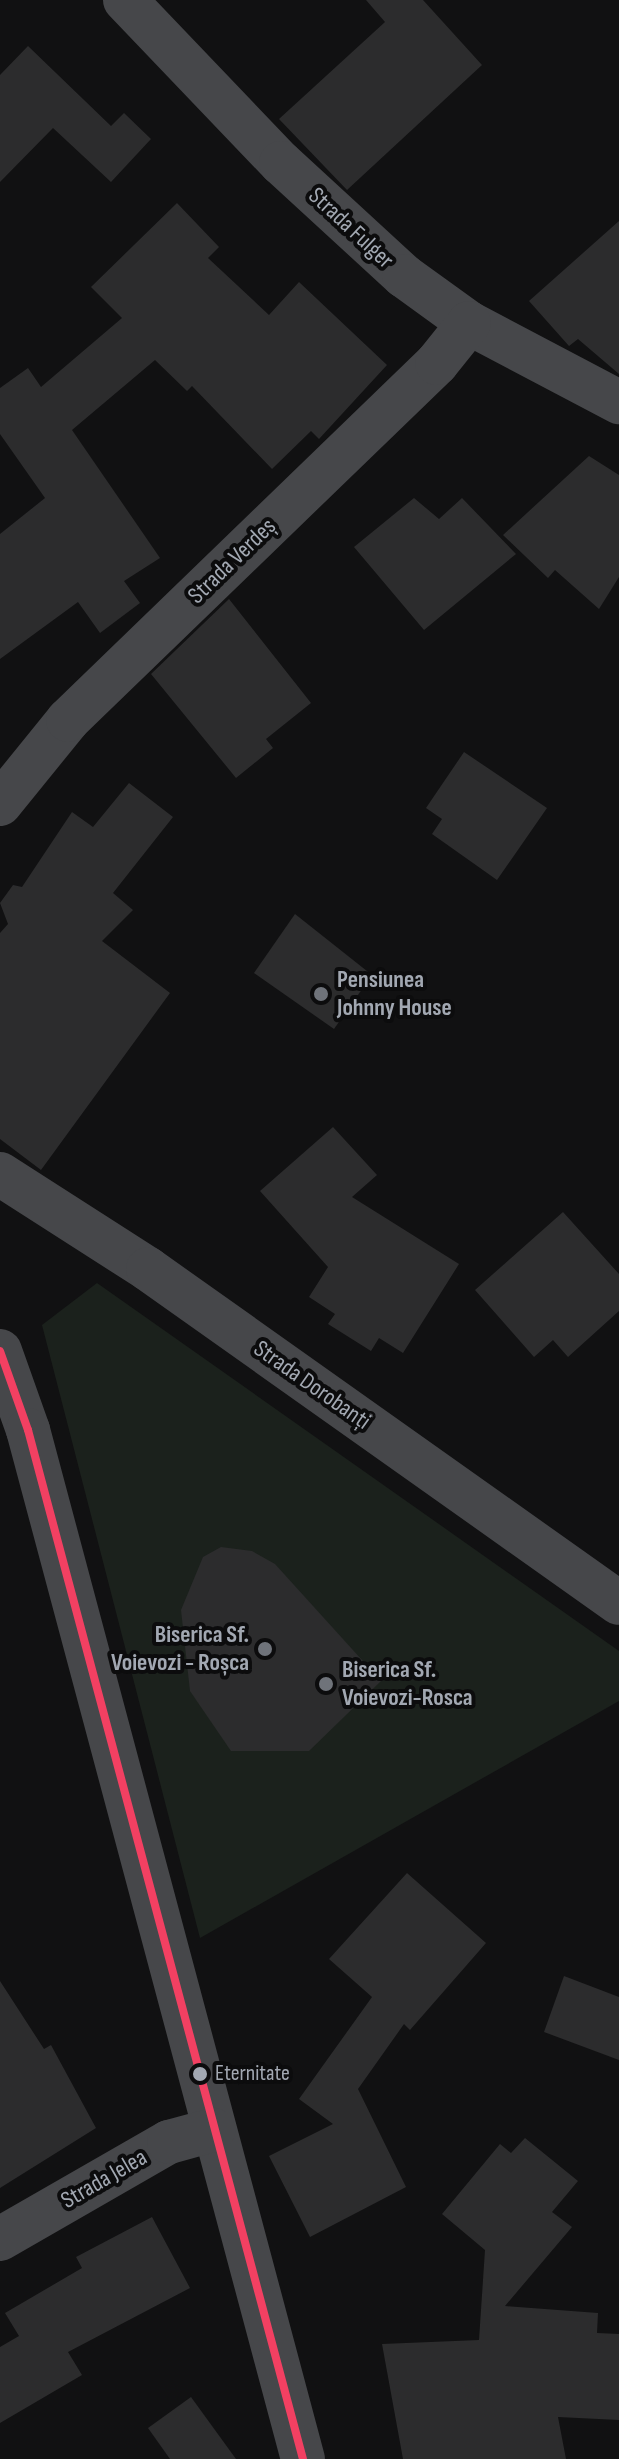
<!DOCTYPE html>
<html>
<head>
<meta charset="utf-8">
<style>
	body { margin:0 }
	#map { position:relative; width:619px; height:2459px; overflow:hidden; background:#111112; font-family:"Sofia Sans Condensed",sans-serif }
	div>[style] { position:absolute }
	.green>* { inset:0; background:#1b211c }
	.building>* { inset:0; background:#2c2c2d }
	.minor>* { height:44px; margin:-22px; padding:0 22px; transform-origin:22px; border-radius:22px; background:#46474a }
	.bus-1>* { height:8px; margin:-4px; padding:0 4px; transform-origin:4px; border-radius:4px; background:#f24062 }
	.dots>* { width:22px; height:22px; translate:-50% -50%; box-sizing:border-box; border:4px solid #0c0c0d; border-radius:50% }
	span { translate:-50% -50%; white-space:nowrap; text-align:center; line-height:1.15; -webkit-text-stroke:8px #0c0c0d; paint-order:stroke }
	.bus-label { font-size:22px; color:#a2a8b2 }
	.left { translate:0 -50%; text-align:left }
	.street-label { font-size:24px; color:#a2a8b2 }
	.poi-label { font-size:24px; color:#a2a8b2; font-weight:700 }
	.right { translate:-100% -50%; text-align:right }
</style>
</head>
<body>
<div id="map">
	<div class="green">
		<i style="clip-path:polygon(97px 1283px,619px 1651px,619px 1701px,200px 1938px,42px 1325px)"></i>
	</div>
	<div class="building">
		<i style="clip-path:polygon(366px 0,423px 0,482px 65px,347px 190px,279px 119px,385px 22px)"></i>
		<i style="clip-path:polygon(28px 46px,111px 126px,124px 113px,151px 139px,111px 182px,53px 128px,0 182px,0 75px)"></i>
		<i style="clip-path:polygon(177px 203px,219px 247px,208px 258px,269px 315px,299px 282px,387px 365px,319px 439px,311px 431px,272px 469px,192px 386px,187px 391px,155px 360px,72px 430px,160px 558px,124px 581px,140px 603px,100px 633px,78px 602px,0 659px,0 534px,45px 498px,0 434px,0 388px,28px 368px,41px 387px,122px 318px,91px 287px)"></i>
		<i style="clip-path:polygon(619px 221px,619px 374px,578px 339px,569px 346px,529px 301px)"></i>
		<i style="clip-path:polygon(589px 456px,619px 475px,619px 577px,599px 609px,555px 570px,548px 578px,503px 535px)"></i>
		<i style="clip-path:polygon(414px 498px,439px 519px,462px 498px,516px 554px,424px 630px,354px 547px)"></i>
		<i style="clip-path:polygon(229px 599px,311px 703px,266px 739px,273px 748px,236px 778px,151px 674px)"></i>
		<i style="clip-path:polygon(464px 752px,547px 808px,497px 880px,432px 834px,442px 819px,426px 808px)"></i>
		<i style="clip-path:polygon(129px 783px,173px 817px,113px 893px,133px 910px,102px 941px,170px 993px,41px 1170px,0 1139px,0 933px,8px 924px,0 903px,13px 885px,22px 887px,72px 812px,93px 827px)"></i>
		<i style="clip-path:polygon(295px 914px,372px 975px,334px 1029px,254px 973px)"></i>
		<i style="clip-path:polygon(333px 1127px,377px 1175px,352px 1197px,459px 1264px,403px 1353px,379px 1338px,371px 1351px,328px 1324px,335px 1314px,309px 1297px,328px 1267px,260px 1191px)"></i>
		<i style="clip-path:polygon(563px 1212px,619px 1274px,619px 1311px,568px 1357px,553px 1340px,534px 1357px,475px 1290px)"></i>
		<i style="clip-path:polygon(221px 1547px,252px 1551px,275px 1564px,381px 1681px,309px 1751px,231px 1751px,190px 1691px,181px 1610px,203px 1557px)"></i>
		<i style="clip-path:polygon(407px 1873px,486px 1943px,410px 2030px,404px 2024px,358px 2089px,406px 2187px,310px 2237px,269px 2156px,333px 2124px,299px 2099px,372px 1997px,329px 1959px)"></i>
		<i style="clip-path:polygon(564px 1976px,619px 1997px,619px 2060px,544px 2032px)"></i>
		<i style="clip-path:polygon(0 1981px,44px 2049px,51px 2045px,96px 2128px,0 2188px)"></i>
		<i style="clip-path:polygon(525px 2138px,578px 2181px,552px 2212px,572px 2227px,505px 2306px,598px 2313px,597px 2333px,619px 2334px,619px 2420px,558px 2417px,566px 2459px,403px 2459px,382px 2344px,479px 2340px,485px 2250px,442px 2214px,500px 2144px,511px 2153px)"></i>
		<i style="clip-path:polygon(152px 2217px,190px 2288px,68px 2352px,82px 2375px,0 2423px,0 2347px,19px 2336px,5px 2313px,82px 2268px,76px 2257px)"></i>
		<i style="clip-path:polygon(191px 2397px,236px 2459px,170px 2459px,148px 2428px)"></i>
	</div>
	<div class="minor">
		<i style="left:125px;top:0;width:226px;rotate:46.3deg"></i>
		<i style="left:281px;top:163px;width:167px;rotate:42.6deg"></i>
		<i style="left:404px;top:276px;width:80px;rotate:35.9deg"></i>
		<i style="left:469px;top:323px;width:170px;rotate:27.8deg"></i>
		<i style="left:0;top:804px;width:108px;rotate:-51deg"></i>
		<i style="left:68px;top:720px;width:513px;rotate:-44.05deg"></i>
		<i style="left:437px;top:363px;width:51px;rotate:-51.3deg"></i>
		<i style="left:0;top:1174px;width:176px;rotate:32.7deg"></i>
		<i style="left:148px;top:1269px;width:577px;rotate:35.34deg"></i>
		<i style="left:0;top:1351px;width:84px;rotate:70.5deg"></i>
		<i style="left:28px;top:1430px;width:1065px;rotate:75.04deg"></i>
		<i style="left:0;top:2239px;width:195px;rotate:-29.9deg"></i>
		<i style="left:169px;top:2142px;width:46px;rotate:-15.3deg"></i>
	</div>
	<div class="bus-1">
		<i style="left:0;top:1351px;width:84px;rotate:70.5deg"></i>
		<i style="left:28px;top:1430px;width:1065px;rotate:75.04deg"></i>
	</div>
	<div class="dots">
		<i style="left:321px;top:994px;background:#6f737a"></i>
		<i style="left:265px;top:1649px;background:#6f737a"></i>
		<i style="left:326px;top:1684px;background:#6f737a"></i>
		<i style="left:200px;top:2074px;background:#a2a8b2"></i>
	</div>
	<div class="bus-label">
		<span class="left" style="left:215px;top:2074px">Eternitate</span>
	</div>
	<div class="street-label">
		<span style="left:351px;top:228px;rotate:43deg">Strada Fulger</span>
		<span style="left:232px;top:561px;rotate:-44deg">Strada Verdeș</span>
		<span style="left:312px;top:1385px;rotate:35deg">Strada Dorobanți</span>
		<span style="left:104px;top:2179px;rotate:-30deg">Strada Jelea</span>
	</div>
	<div class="poi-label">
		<span class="left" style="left:337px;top:994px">Pensiunea<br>Johnny House</span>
		<span class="right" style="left:249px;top:1649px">Biserica Sf.<br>Voievozi - Roșca</span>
		<span class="left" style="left:342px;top:1684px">Biserica Sf.<br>Voievozi-Rosca</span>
	</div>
</div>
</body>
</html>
